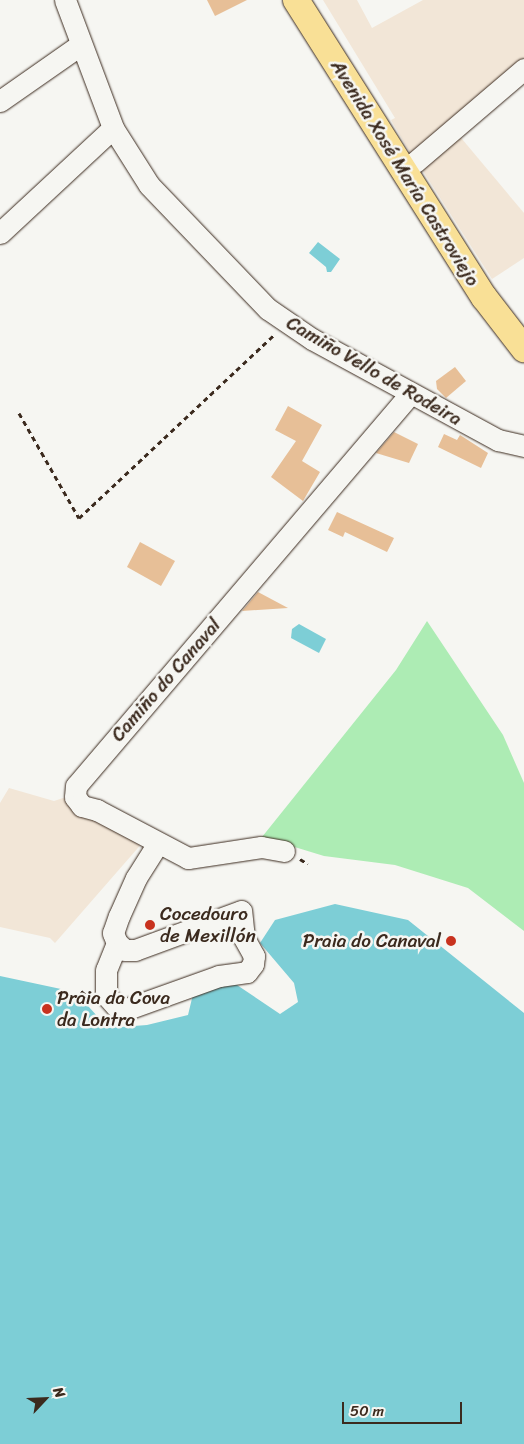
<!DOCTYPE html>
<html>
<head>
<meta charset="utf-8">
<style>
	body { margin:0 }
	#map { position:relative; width:524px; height:1444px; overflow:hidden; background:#f6f6f2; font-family:Sriracha,sans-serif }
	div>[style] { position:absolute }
	.built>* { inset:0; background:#f2e6d7 }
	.green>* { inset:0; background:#adecb4 }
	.water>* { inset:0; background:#7dced6 }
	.building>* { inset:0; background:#e7bf97 }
	.path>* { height:3px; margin-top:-1.5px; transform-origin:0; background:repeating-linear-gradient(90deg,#3b2a1e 0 5px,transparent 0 9px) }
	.roads { filter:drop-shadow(0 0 1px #3b2a1e) drop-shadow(0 0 1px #3b2a1e) }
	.minor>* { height:21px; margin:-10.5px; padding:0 10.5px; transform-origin:10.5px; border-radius:10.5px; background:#f6f6f2 }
	.major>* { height:26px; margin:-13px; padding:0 13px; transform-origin:13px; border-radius:13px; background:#f9e096 }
	.dots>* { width:14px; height:14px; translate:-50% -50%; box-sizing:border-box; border:2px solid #f6f6f2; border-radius:50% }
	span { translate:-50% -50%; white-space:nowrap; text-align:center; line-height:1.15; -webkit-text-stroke:5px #f6f6f2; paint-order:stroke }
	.street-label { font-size:19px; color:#3b2a1e }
	.poi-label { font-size:19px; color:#3b2a1e }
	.left { translate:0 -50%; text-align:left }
	.right { translate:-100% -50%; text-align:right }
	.north { position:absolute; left:20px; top:1374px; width:50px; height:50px; -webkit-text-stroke:4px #f6f6f2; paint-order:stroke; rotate:65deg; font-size:14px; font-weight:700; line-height:20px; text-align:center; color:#3b2a1e }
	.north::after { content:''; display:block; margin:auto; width:18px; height:22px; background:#3b2a1e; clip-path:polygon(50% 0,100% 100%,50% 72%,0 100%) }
	.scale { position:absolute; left:342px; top:1402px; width:120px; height:22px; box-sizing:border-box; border:2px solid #3b2a1e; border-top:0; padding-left:6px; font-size:15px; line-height:18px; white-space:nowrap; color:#3b2a1e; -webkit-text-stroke:4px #f6f6f2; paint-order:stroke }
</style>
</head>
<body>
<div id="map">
	<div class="built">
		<i style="clip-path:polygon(323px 0,357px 0,372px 28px,423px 0,524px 0,524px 59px,412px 156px,391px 120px,395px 118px)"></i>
		<i style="clip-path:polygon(457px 133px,524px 213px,524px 258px,492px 279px,421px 168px)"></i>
		<i style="clip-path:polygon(9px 788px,54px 801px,63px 798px,144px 841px,55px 943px,50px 938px,0 927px,0 803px)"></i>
	</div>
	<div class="green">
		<i style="clip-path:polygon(427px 621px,503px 735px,524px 783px,524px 931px,468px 888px,395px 865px,324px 856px,262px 837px,396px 670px)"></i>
	</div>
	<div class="water">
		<i style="clip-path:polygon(318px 242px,340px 259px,331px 272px,327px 272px,326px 267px,309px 253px)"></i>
		<i style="clip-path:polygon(299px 624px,326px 639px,319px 653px,291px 638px,292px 629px)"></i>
		<i style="clip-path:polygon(335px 904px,408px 920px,524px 1013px,524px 1444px,0 1444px,0 976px,61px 989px,88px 1006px,108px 1028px,147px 1025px,188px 1015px,195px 986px,231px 981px,280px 1014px,298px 1002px,294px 983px,260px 943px,275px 920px)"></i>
	</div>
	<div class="building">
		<i style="clip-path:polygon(207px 0,247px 0,215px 16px)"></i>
		<i style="clip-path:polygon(455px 367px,466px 381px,446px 398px,437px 389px,436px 381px)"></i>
		<i style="clip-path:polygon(288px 406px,322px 425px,302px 461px,320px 472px,303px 501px,271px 477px,296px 441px,275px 430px)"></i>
		<i style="clip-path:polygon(394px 432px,418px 444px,409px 463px,376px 453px)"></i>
		<i style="clip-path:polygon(444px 434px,457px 440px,460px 435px,488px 453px,481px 468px,438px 447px)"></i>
		<i style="clip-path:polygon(337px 512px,394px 538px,387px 552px,345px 532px,343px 537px,328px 530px)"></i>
		<i style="clip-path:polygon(140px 542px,175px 561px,161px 586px,127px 567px)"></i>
		<i style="clip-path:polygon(258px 592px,288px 608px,242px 611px)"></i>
	</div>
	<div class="path">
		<i style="left:19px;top:413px;width:121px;rotate:60.3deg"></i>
		<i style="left:79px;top:518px;width:267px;rotate:-43.2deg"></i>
		<i style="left:300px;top:859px;width:9px;rotate:32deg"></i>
		<i style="left:81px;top:991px;width:9px;rotate:41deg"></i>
	</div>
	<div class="roads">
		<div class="minor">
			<i style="left:65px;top:0;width:137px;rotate:69.4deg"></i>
			<i style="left:113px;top:128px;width:67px;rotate:57.7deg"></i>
			<i style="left:149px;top:185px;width:172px;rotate:46.2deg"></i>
			<i style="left:268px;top:309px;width:53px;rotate:34.3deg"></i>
			<i style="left:312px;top:339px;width:212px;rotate:28.5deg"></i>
			<i style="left:498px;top:440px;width:27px;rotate:13deg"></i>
			<i style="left:0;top:101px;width:98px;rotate:-35deg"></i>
			<i style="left:415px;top:162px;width:143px;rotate:-40.5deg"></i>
			<i style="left:0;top:233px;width:154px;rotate:-42.9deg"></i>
			<i style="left:284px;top:851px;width:23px;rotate:-170deg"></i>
			<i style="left:261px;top:847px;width:74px;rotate:171.4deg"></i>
			<i style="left:188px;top:858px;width:103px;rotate:-152.2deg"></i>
			<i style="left:97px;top:810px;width:16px;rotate:-165deg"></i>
			<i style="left:82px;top:806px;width:11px;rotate:-128deg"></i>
			<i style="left:75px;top:797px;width:11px;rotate:-85deg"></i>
			<i style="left:76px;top:786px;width:516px;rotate:-49.56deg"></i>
			<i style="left:117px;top:943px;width:29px;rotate:112deg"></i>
			<i style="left:106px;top:970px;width:25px;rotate:90deg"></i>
			<i style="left:106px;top:995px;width:15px;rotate:48deg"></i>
			<i style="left:116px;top:1006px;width:11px;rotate:15deg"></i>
			<i style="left:127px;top:1009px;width:98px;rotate:-19.7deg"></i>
			<i style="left:219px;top:976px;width:28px;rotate:-8deg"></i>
			<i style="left:247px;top:972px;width:10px;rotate:-53deg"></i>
			<i style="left:253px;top:964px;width:8px;rotate:-83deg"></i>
			<i style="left:254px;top:956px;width:21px;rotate:-119deg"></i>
			<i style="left:244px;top:938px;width:27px;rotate:-96deg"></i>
			<i style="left:241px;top:911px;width:113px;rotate:159.8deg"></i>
			<i style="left:135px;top:950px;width:10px;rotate:180deg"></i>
			<i style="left:125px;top:950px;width:11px;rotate:-139deg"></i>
			<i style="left:117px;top:943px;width:11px;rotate:-112deg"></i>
			<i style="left:113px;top:933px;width:18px;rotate:-71deg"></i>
			<i style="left:119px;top:916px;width:42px;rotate:-65.9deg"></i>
			<i style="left:136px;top:878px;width:41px;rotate:-57.8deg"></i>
		</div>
		<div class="major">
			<i style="left:296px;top:0;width:352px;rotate:57.7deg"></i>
			<i style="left:484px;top:297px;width:66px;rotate:52.4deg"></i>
		</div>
	</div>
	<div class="dots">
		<i style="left:150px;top:925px;background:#c8321e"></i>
		<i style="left:451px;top:941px;background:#c8321e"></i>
		<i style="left:47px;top:1009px;background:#c8321e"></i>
	</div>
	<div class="street-label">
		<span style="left:405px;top:173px;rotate:58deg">Avenida Xosé María Castroviejo</span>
		<span style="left:374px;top:371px;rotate:30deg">Camiño Vello de Rodeira</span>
		<span style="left:166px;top:680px;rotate:-49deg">Camiño do Canaval</span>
	</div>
	<div class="poi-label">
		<span class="left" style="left:160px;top:925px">Cocedouro<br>de Mexillón</span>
		<span class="right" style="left:441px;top:941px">Praia do Canaval</span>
		<span class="left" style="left:57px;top:1009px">Praia da Cova<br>da Lontra</span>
	</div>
	<div class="north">N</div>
	<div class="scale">50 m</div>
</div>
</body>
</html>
